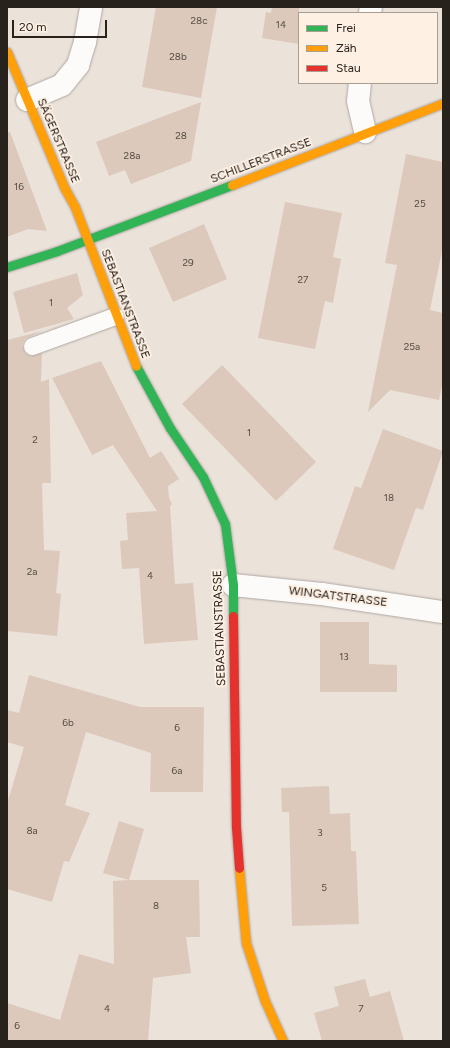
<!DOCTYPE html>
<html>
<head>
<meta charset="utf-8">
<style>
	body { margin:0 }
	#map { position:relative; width:450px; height:1048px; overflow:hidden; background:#ebe2da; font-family:Figtree,sans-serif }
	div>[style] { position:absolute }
	.building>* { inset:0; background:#dcc9bc }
	.roads { filter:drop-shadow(0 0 1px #aea7a1) drop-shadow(0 0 1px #aea7a1) }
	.lane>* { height:17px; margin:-8.5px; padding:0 8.5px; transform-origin:8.5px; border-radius:8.5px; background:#fcfbf9 }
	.street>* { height:22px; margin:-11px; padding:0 11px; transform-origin:11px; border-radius:11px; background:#fcfbf9 }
	.fast>* { height:9px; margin:-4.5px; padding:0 4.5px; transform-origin:4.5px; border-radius:4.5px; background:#30b455 }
	.slow>* { height:9px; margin:-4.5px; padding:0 4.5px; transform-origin:4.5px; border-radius:4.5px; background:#ff9f0a }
	.jam>* { height:9px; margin:-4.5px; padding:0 4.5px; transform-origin:4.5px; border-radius:4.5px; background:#e5322d }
	span { translate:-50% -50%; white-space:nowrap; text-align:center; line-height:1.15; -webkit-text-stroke:3.5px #fef0e3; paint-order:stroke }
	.number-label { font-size:10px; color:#554c44 }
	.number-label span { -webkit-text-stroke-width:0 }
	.street-label { font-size:12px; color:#28221c }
	.frame { position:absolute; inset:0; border:8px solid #28221c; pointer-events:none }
	.legend { position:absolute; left:298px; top:12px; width:140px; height:72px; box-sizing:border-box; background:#fef0e3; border:1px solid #a89e93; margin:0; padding:5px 7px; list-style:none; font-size:12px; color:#28221c }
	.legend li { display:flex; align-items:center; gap:8px; height:20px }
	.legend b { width:20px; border:1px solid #a89e93 }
	.scale { position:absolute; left:12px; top:20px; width:95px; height:18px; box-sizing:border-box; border:2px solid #28221c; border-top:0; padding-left:5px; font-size:12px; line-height:14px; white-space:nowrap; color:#28221c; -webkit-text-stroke:3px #fef0e3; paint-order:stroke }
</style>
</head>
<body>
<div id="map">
	<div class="building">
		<i style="clip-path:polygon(156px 7px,217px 7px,201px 98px,142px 87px)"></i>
		<i style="clip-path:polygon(272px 7px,299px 7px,299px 44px,262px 38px,266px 12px,271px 13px)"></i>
		<i style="clip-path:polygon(201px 102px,191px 161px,131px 184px,125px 170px,109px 176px,96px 142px)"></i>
		<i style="clip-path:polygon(7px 132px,10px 132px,47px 231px,28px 229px,7px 237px)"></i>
		<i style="clip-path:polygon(406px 154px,443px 162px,443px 246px,430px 310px,443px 313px,443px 381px,439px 400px,390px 390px,368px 412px,397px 265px,385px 263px)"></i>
		<i style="clip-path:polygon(285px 202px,342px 213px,333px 257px,341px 259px,333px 303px,325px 301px,315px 349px,258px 338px)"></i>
		<i style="clip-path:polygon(204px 224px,227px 279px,173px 302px,149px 248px)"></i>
		<i style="clip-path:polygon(77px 273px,83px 295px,67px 308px,74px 319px,24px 333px,13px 292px)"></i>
		<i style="clip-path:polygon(42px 331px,25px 339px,22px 345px,25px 353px,30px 356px,42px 353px,41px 382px,49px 379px,51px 483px,42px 483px,44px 550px,60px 551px,56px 593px,61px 594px,57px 636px,7px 631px,7px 340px)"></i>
		<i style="clip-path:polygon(101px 361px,150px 458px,161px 451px,179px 479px,168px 486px,169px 498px,172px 504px,170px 506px,175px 584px,193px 583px,198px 640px,144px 644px,139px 568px,122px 569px,120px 541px,128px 540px,126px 513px,157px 511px,113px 445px,92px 455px,52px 378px)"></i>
		<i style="clip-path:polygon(222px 365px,316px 462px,276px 501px,182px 404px)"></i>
		<i style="clip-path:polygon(383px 429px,443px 451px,423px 510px,416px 508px,394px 570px,333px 549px,355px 486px,361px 488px)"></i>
		<i style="clip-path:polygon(320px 622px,369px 622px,369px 664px,397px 665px,397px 692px,320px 692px)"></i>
		<i style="clip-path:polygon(29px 675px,140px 707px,204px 707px,203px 792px,150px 792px,151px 753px,86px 732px,65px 805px,90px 813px,69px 862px,64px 861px,52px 902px,7px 889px,7px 804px,24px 747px,7px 742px,7px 710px,19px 713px)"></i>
		<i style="clip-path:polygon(329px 786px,330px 814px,350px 813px,351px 851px,356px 851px,359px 924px,292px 926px,289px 812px,282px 812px,281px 788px)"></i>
		<i style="clip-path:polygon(119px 821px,144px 829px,129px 880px,199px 880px,200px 937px,186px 937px,191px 973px,153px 978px,148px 1041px,7px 1041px,7px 1003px,60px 1020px,79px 954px,114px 964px,113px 881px,129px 880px,103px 873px)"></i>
		<i style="clip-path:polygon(365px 979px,370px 997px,390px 991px,404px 1041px,322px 1041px,314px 1013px,339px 1006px,334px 987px)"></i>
	</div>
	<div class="roads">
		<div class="lane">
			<i style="left:32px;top:346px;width:88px;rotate:-19.9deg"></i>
		</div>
		<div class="street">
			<i style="left:370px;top:13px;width:6px;rotate:-81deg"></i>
			<i style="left:360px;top:83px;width:18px;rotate:96deg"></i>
			<i style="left:358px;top:101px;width:32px;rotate:77deg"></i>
			<i style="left:27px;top:100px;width:38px;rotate:-23deg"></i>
			<i style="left:62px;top:85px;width:26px;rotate:-51deg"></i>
			<i style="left:78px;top:65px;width:24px;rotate:-73deg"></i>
			<i style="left:85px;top:42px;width:36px;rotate:-80deg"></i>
			<i style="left:233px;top:585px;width:89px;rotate:5.8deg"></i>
			<i style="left:322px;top:594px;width:122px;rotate:8.5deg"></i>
		</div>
		<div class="fast">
			<i style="left:7px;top:267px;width:52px;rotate:-17.7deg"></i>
			<i style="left:57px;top:251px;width:187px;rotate:-20.7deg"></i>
			<i style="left:136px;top:366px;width:71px;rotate:61.3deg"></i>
			<i style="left:170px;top:428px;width:59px;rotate:56deg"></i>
			<i style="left:203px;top:477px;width:52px;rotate:64.9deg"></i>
			<i style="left:225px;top:524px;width:62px;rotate:82.5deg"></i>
			<i style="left:233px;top:585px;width:31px;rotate:90deg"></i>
		</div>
		<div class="slow">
			<i style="left:7px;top:52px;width:149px;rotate:67.1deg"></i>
			<i style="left:65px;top:189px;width:21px;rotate:61deg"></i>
			<i style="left:75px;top:207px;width:170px;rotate:69deg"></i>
			<i style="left:232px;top:185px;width:226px;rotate:-21.2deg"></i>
			<i style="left:239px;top:868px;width:75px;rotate:84.7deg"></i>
			<i style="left:246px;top:943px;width:61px;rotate:71.9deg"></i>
			<i style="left:265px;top:1001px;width:44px;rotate:65.8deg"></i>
		</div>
		<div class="jam">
			<i style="left:233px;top:616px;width:211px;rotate:89.2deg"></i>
			<i style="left:236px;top:827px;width:41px;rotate:85.8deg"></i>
		</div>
	</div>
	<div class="number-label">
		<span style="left:199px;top:21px">28c</span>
		<span style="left:281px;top:25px">14</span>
		<span style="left:178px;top:57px">28b</span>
		<span style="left:181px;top:136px">28</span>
		<span style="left:132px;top:156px">28a</span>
		<span style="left:19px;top:187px">16</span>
		<span style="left:420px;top:204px">25</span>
		<span style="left:188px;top:263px">29</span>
		<span style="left:303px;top:280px">27</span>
		<span style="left:51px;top:303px">1</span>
		<span style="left:412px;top:347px">25a</span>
		<span style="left:249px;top:433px">1</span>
		<span style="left:35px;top:440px">2</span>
		<span style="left:389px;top:498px">18</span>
		<span style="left:32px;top:572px">2a</span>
		<span style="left:150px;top:576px">4</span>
		<span style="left:344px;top:657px">13</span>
		<span style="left:68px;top:723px">6b</span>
		<span style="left:177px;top:728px">6</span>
		<span style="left:177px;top:771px">6a</span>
		<span style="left:32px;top:831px">8a</span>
		<span style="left:320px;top:833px">3</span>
		<span style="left:324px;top:888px">5</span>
		<span style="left:156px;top:906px">8</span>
		<span style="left:107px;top:1009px">4</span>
		<span style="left:361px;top:1009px">7</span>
		<span style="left:17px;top:1026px">6</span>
	</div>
	<div class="street-label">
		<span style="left:58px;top:141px;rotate:67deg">SÄGERSTRASSE</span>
		<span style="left:261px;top:161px;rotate:-21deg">SCHILLERSTRASSE</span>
		<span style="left:125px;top:304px;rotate:69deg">SEBASTIANSTRASSE</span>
		<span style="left:338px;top:597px;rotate:7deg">WINGATSTRASSE</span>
		<span style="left:220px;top:628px;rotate:-92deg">SEBASTIANSTRASSE</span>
	</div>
	<div class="frame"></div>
	<ul class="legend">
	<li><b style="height:5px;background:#30b455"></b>Frei</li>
	<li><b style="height:5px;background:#ff9f0a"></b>Zäh</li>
	<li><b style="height:5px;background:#e5322d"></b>Stau</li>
	</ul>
	<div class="scale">20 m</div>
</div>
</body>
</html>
